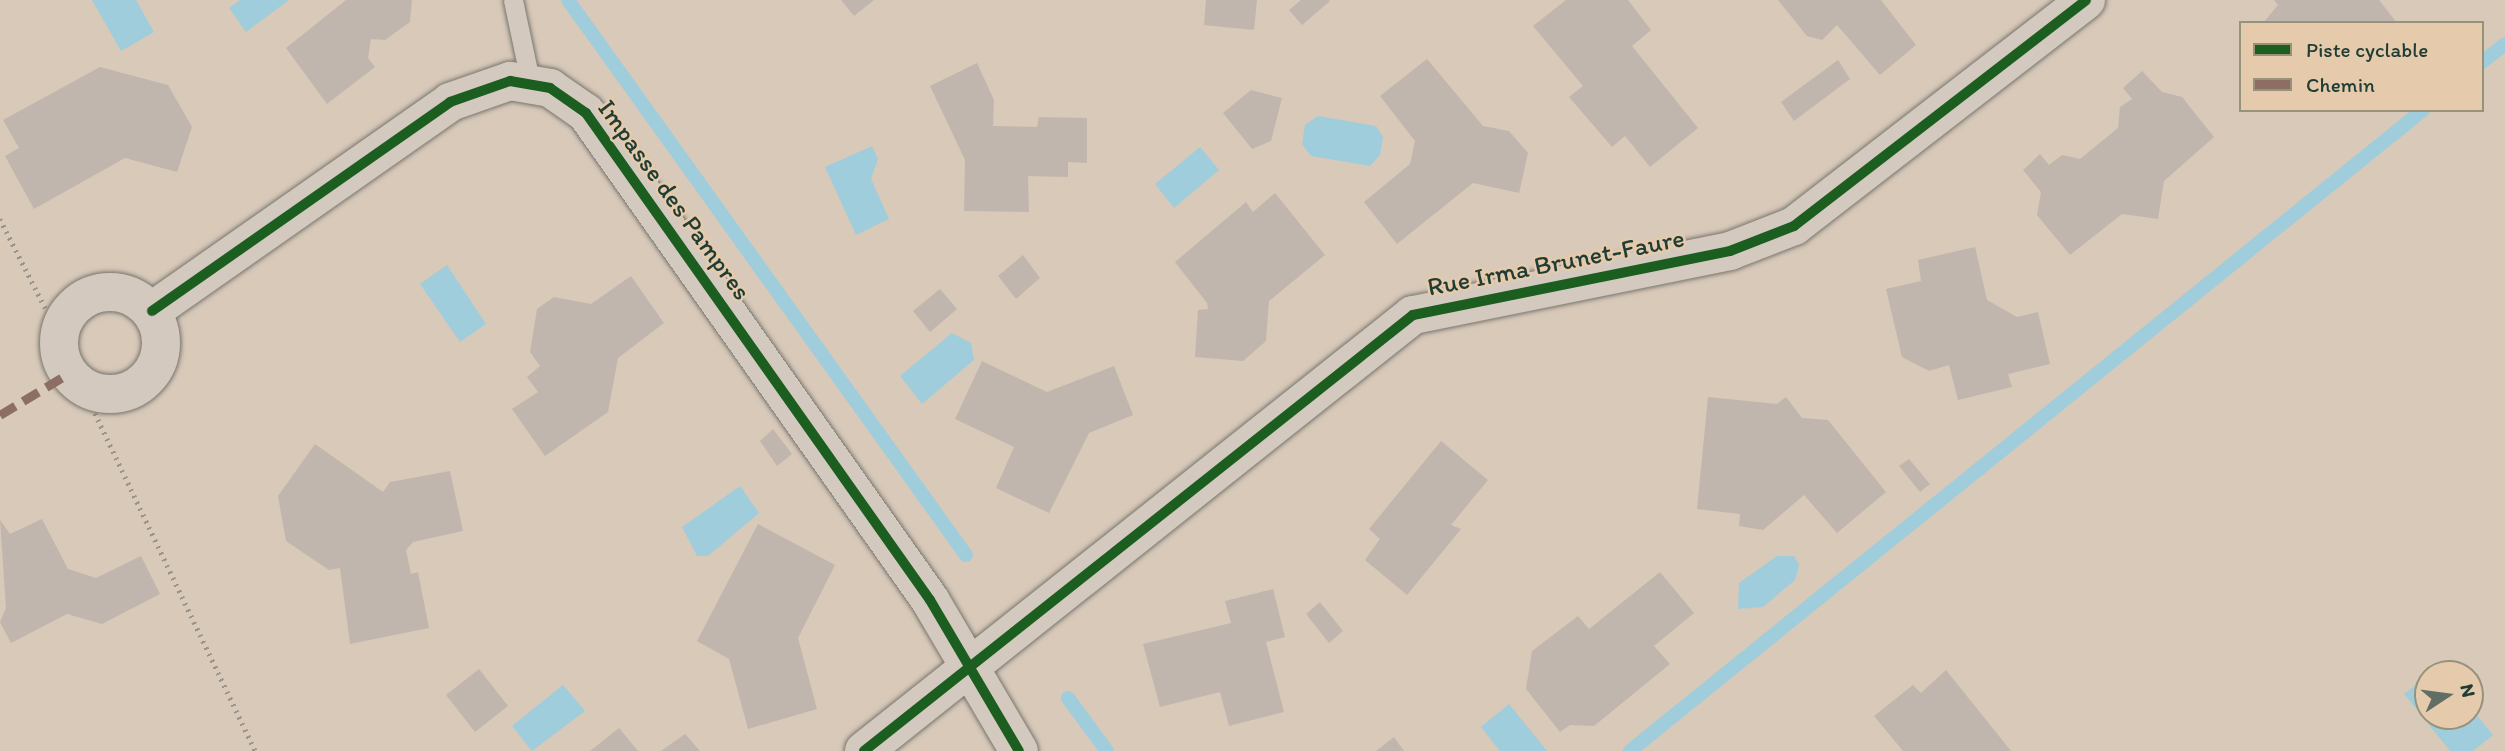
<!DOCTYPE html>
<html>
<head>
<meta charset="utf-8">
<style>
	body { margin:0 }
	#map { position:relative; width:2505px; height:751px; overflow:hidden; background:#d8c9b9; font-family:Itim,sans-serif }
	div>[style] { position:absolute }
	.water>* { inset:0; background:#a0cddb }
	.stream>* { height:14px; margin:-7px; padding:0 7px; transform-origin:7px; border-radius:7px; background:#a0cddb }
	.building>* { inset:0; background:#c1b6ad }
	.path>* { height:4.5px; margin-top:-2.25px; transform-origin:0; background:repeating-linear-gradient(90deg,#99958c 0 2px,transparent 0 7px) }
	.roads { filter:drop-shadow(0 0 2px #78766e) drop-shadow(0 0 2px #78766e) }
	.lane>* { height:19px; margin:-9.5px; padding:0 9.5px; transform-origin:9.5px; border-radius:9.5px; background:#d3c9be }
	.street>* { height:38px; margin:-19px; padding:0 19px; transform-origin:19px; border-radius:19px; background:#d3c9be }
	.street>.ring { margin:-19px; padding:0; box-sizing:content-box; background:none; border:38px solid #d3c9be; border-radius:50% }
	.quiet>* { height:9px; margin-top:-4.5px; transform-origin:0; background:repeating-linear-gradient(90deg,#8d6e63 0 18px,transparent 0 27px) }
	.cycleway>* { height:10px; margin:-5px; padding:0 5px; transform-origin:5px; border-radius:5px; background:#1b5e20 }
	span { translate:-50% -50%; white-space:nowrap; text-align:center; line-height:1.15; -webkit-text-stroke:5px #e5caac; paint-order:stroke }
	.street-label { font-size:26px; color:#1f3d34 }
	.legend { position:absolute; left:2239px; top:21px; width:245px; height:91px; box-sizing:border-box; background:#e5caac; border:2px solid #96927c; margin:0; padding:9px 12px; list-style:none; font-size:21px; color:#1f3d34 }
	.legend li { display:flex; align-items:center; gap:14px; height:35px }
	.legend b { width:35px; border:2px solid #96927c }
	.north { position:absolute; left:2414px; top:660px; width:70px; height:70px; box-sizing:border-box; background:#e5caac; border:2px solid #96927c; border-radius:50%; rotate:77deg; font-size:19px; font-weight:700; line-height:28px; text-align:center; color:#1f3d34 }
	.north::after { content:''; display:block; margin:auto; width:24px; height:32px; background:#606e63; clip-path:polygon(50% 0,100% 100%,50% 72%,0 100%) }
</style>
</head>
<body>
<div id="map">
	<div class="water">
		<i style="clip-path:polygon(92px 0,136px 0,154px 32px,121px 51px)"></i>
		<i style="clip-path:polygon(240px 0,289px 0,246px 32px,229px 8px)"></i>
		<i style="clip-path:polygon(1318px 116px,1376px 126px,1383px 137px,1380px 155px,1370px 166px,1311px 156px,1302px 144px,1305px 125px)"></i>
		<i style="clip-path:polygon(872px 146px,878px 159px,871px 179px,889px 219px,856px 235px,825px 167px)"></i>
		<i style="clip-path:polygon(1200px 147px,1219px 170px,1174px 208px,1155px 184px)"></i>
		<i style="clip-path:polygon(447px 265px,486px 324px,460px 342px,420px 284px)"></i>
		<i style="clip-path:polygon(952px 333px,971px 343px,974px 360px,922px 404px,900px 376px)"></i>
		<i style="clip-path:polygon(740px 486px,759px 513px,708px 556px,697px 556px,682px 527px)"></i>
		<i style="clip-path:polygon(1777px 556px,1794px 556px,1799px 565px,1795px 580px,1763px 607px,1738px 609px,1739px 583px)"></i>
		<i style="clip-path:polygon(2428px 676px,2428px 716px,2470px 716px,2470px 707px,2493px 735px,2473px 751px,2450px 751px,2404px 694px)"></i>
		<i style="clip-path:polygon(563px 685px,585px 711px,532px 751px,512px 726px)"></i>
		<i style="clip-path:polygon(1509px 704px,1547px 751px,1500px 751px,1481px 727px)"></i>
	</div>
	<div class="stream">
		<i style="left:568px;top:0;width:683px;rotate:54.36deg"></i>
		<i style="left:2482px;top:62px;width:29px;rotate:-38deg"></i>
		<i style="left:1068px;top:698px;width:66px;rotate:53.7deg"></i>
		<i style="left:1630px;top:751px;width:1020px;rotate:-38.95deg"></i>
	</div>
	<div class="building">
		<i style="clip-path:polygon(346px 0,412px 0,410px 22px,385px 40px,371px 39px,368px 58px,375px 67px,327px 104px,286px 48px)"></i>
		<i style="clip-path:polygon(841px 0,874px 0,854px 16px)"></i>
		<i style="clip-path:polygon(1206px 0,1257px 0,1254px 30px,1204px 25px)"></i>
		<i style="clip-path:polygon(1301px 0,1329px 0,1330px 1px,1302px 25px,1289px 10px)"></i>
		<i style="clip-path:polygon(1566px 0,1628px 0,1651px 30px,1632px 46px,1698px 128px,1650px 167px,1625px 136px,1612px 147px,1569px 97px,1583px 86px,1533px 26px)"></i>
		<i style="clip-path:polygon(1778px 0,1881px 0,1916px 45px,1880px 75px,1837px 25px,1822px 40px,1807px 36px)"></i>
		<i style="clip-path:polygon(2274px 0,2379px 0,2397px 23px,2263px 23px,2278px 5px)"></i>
		<i style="clip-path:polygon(1427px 59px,1483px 126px,1509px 131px,1528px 153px,1519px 193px,1473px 183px,1397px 244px,1364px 202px,1410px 164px,1415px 141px,1380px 96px)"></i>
		<i style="clip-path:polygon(1838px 60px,1850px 79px,1794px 121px,1781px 102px)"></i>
		<i style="clip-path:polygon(977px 63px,994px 100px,993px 126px,1037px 127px,1039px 117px,1087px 118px,1087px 163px,1068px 162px,1068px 177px,1028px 176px,1029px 212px,964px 211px,965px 160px,930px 86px)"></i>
		<i style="clip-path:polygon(100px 67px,168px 85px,192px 127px,177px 172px,125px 158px,34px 209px,5px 156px,19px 148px,3px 120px)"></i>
		<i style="clip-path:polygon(2142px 71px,2162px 92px,2182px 97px,2214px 137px,2164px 181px,2158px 219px,2122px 214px,2070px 255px,2037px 215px,2041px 192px,2023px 170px,2040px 154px,2049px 165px,2062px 155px,2080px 159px,2118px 128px,2120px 107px,2132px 99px,2123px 88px)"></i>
		<i style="clip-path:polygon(1251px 90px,1282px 98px,1271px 141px,1252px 149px,1223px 113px)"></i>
		<i style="clip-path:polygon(1275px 193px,1325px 255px,1269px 301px,1266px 341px,1243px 361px,1195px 357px,1198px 310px,1208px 309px,1207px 303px,1175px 262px,1246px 202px,1253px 212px)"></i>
		<i style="clip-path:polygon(1975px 247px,1987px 300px,2017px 317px,2038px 312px,2050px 364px,2008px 374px,2012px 387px,1958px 400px,1949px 365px,1929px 371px,1902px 357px,1886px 289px,1921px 281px,1918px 260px)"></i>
		<i style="clip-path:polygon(1023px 255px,1040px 278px,1016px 299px,998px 276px)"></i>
		<i style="clip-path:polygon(631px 276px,664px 323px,618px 358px,608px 412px,545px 456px,512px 409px,538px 392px,527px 377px,540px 366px,530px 352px,537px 309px,554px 297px,591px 304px)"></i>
		<i style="clip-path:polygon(940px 289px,957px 309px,930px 332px,913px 311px)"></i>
		<i style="clip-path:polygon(982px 361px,1047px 392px,1114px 366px,1133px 415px,1089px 433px,1049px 513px,996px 488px,1014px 447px,955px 419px)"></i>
		<i style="clip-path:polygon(1708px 397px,1777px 404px,1786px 397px,1802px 418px,1828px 420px,1886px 492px,1837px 533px,1804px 495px,1763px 530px,1739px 526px,1740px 514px,1697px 509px)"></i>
		<i style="clip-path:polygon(773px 429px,792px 454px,777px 466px,760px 441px)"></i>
		<i style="clip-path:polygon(1441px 441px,1488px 480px,1451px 525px,1461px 529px,1407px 595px,1365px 560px,1380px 539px,1369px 529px)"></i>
		<i style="clip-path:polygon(315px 444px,383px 492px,390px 482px,450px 471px,463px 531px,413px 542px,406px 550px,411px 574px,418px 572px,429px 628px,350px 644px,340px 568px,329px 570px,286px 541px,278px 496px)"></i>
		<i style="clip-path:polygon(1909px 459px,1930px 484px,1920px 492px,1899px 466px)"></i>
		<i style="clip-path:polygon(42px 519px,68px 569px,96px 578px,141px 556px,160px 594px,102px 624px,67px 614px,11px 643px,0 622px,6px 608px,0 520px,10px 534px)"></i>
		<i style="clip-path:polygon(758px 524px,835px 565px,798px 638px,817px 709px,748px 729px,729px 659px,697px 641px)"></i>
		<i style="clip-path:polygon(1660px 572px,1694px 613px,1654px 646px,1670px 664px,1594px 726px,1570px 725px,1560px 732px,1526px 689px,1532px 651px,1578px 616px,1589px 629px)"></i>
		<i style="clip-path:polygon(1273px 589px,1285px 637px,1266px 642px,1284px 712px,1229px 726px,1220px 692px,1160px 707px,1143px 644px,1231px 623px,1225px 601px)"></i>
		<i style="clip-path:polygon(1320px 602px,1343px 631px,1329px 643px,1306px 614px)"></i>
		<i style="clip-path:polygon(479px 669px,508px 706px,475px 732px,446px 695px)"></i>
		<i style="clip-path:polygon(1946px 670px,2011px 751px,1903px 751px,1874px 716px,1913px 685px,1921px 693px)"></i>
		<i style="clip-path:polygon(619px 728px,638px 751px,590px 751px)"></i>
		<i style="clip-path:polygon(685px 734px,700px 751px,661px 751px)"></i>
		<i style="clip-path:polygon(1394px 737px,1404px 751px,1376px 751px)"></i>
	</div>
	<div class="path">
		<i style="left:0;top:219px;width:130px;rotate:63deg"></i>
		<i style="left:83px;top:388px;width:402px;rotate:64.6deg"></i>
	</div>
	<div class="roads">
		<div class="lane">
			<i style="left:513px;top:0;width:83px;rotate:78.1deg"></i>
		</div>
		<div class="street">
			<i class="ring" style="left:59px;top:292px;width:64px;height:64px"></i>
			<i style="left:152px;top:311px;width:364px;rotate:-35deg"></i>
			<i style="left:450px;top:102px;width:64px;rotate:-19.3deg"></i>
			<i style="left:510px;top:81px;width:41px;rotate:9.9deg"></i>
			<i style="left:550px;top:88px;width:44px;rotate:34.8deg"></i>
			<i style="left:586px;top:113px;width:596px;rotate:54.76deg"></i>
			<i style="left:930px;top:600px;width:175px;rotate:59.5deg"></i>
			<i style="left:864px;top:751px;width:701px;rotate:-38.46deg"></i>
			<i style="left:1413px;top:315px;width:323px;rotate:-11.4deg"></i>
			<i style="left:1730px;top:251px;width:69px;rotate:-21.3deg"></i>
			<i style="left:1794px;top:226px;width:369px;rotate:-37.7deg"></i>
		</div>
	</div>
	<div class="quiet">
		<i style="left:0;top:415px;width:79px;rotate:-31.1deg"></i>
	</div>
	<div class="cycleway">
		<i style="left:152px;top:311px;width:364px;rotate:-35deg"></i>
		<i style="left:450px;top:102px;width:64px;rotate:-19.3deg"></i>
		<i style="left:510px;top:81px;width:41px;rotate:9.9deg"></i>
		<i style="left:550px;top:88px;width:44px;rotate:34.8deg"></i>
		<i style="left:586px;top:113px;width:596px;rotate:54.76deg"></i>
		<i style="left:930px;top:600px;width:175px;rotate:59.5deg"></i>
		<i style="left:864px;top:751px;width:701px;rotate:-38.46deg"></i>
		<i style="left:1413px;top:315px;width:323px;rotate:-11.4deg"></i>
		<i style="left:1730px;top:251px;width:69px;rotate:-21.3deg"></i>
		<i style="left:1794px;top:226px;width:369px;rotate:-37.7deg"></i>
	</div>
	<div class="street-label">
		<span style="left:674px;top:200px;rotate:54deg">Impasse des Pampres</span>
		<span style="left:1556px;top:263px;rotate:-11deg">Rue Irma Brunet-Faure</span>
	</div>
	<ul class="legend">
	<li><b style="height:9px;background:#1b5e20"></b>Piste cyclable</li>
	<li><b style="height:9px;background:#8d6e63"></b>Chemin</li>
	</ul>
	<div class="north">N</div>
</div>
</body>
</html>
